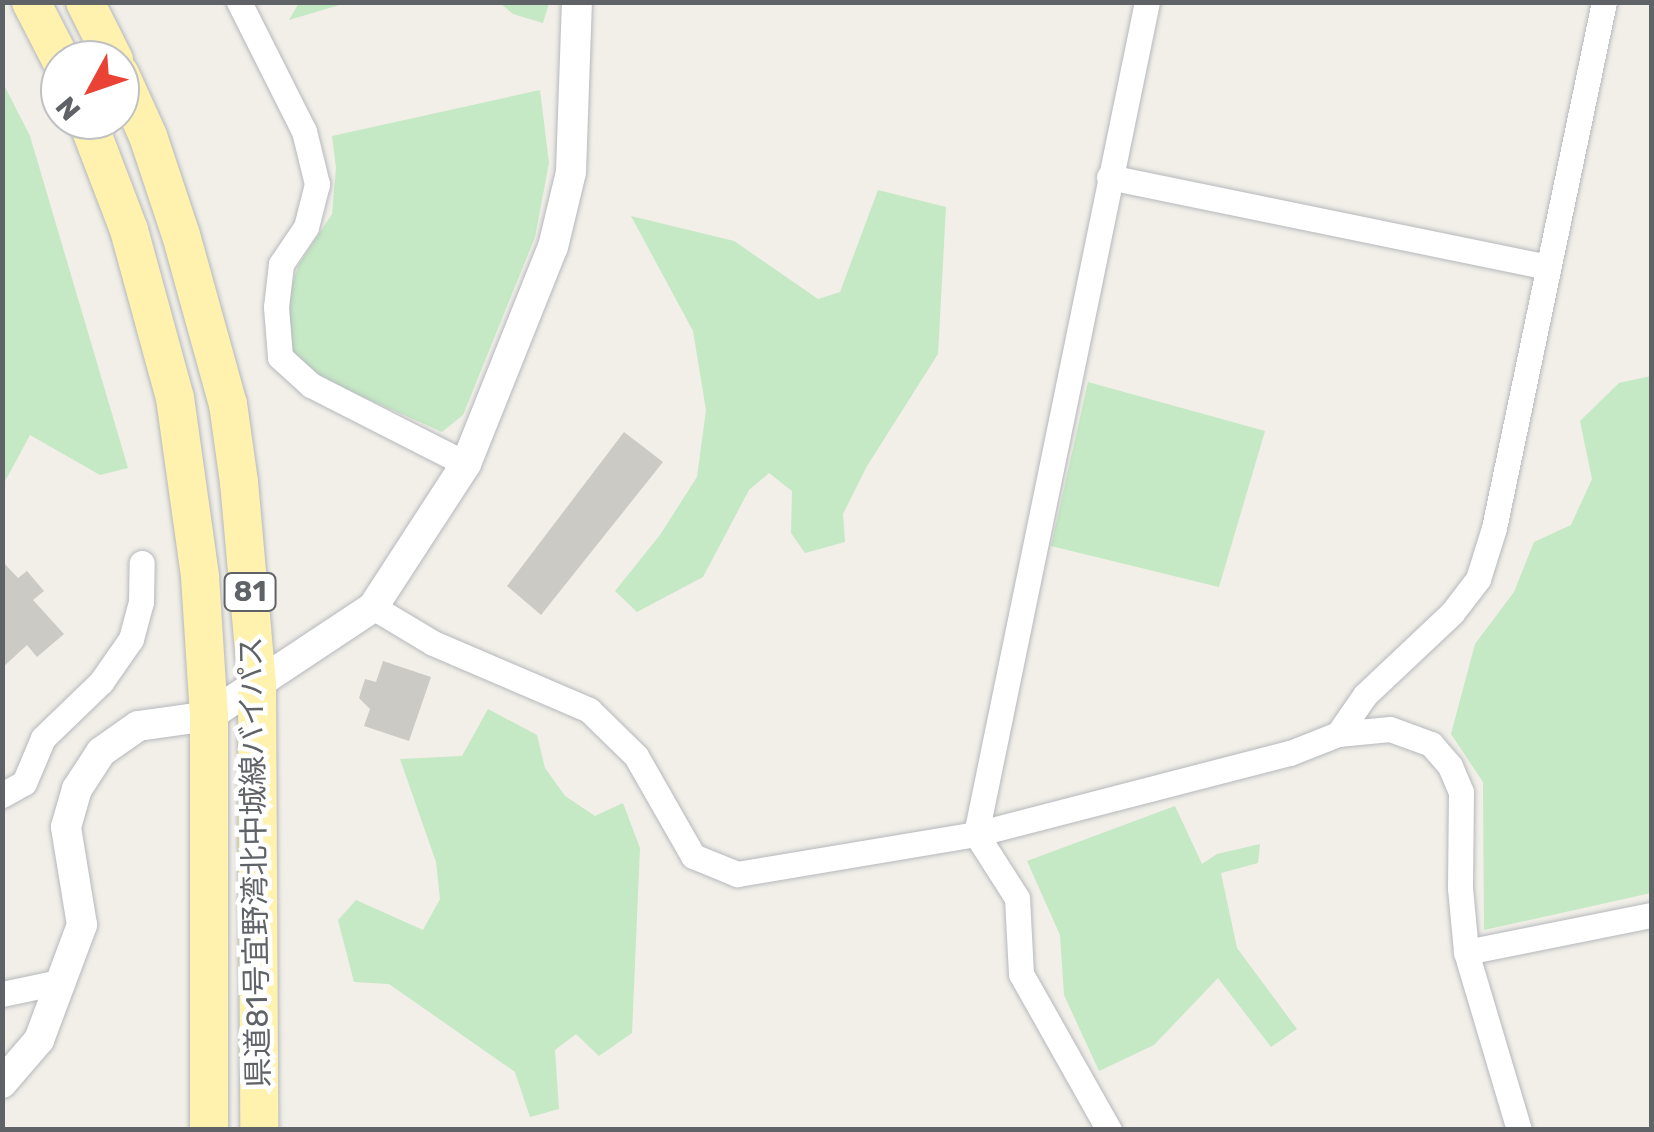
<!DOCTYPE html>
<html>
<head>
<meta charset="utf-8">
<style>
	body { margin:0 }
	#map { position:relative; width:1654px; height:1132px; overflow:hidden; background:#f1efe8; font-family:Rubik,"Noto Sans JP",sans-serif }
	div>[style] { position:absolute }
	.green>* { inset:0; background:#c5e8c5 }
	.building>* { inset:0; background:#cccac5 }
	.roads { filter:drop-shadow(0 0 2px #b5b8bc) drop-shadow(0 0 2px #b5b8bc) }
	.minor>* { height:25px; margin:-12.5px; padding:0 12.5px; transform-origin:12.5px; border-radius:12.5px; background:#fff }
	.tertiary>* { height:30px; margin:-15px; padding:0 15px; transform-origin:15px; border-radius:15px; background:#fff }
	.primary>* { height:38px; margin:-19px; padding:0 19px; transform-origin:19px; border-radius:19px; background:#fff2af }
	span { translate:-50% -50%; white-space:nowrap; text-align:center; line-height:1.15; -webkit-text-stroke:9px #fff; paint-order:stroke }
	.shield-label span { padding:2px 8px; background:#fff; border:2px solid; border-radius:8px; -webkit-text-stroke-width:0 }
	.shield-label { font-size:28px; color:#5f6368; font-weight:700 }
	.street-label { font-size:30px; color:#5f6368 }
	.frame { position:absolute; inset:0; border:5px solid #5f6368; pointer-events:none }
	.north { position:absolute; left:40px; top:40px; width:100px; height:100px; box-sizing:border-box; background:#fff; border:2px solid #bfc1c3; border-radius:50%; rotate:230deg; font-size:28px; font-weight:700; line-height:40px; text-align:center; color:#5f6368 }
	.north::after { content:''; display:block; margin:auto; width:35px; height:45px; background:#ea4335; clip-path:polygon(50% 0,100% 100%,50% 72%,0 100%) }
</style>
</head>
<body>
<div id="map">
	<div class="green">
		<i style="clip-path:polygon(299px 3px,299px 2px,346px 3px,289px 20px)"></i>
		<i style="clip-path:polygon(500px 3px,549px 3px,543px 23px,513px 14px)"></i>
		<i style="clip-path:polygon(3px 83px,30px 136px,128px 468px,100px 475px,30px 435px,3px 485px)"></i>
		<i style="clip-path:polygon(540px 90px,549px 163px,535px 237px,463px 415px,442px 432px,318px 377px,288px 347px,286px 303px,298px 266px,332px 214px,336px 168px,332px 136px)"></i>
		<i style="clip-path:polygon(878px 190px,946px 207px,938px 354px,867px 466px,843px 514px,845px 542px,805px 553px,791px 533px,792px 491px,769px 473px,749px 490px,703px 577px,637px 612px,615px 591px,660px 535px,697px 477px,706px 410px,693px 331px,631px 216px,734px 241px,818px 299px,840px 292px)"></i>
		<i style="clip-path:polygon(1651px 376px,1651px 893px,1484px 930px,1483px 782px,1451px 734px,1475px 644px,1514px 592px,1534px 542px,1571px 525px,1592px 479px,1580px 421px,1619px 383px)"></i>
		<i style="clip-path:polygon(1088px 382px,1265px 431px,1219px 587px,1051px 546px)"></i>
		<i style="clip-path:polygon(488px 709px,537px 735px,545px 768px,565px 796px,595px 816px,623px 803px,640px 848px,632px 1033px,599px 1056px,576px 1034px,555px 1050px,559px 1109px,530px 1117px,515px 1072px,389px 984px,354px 982px,338px 920px,356px 900px,423px 930px,440px 899px,436px 862px,400px 759px,462px 756px)"></i>
		<i style="clip-path:polygon(1175px 806px,1202px 864px,1217px 854px,1260px 844px,1258px 863px,1221px 873px,1237px 948px,1297px 1029px,1271px 1047px,1218px 978px,1154px 1045px,1099px 1071px,1064px 995px,1060px 935px,1027px 861px)"></i>
	</div>
	<div class="building">
		<i style="clip-path:polygon(624px 432px,663px 462px,541px 615px,507px 586px)"></i>
		<i style="clip-path:polygon(2px 561px,18px 578px,27px 571px,44px 591px,33px 600px,64px 634px,37px 657px,27px 645px,2px 668px)"></i>
		<i style="clip-path:polygon(383px 661px,431px 677px,409px 741px,364px 726px,370px 709px,359px 698px,365px 679px,376px 682px)"></i>
	</div>
	<div class="roads">
		<div class="minor">
			<i style="left:239px;top:2px;width:144px;rotate:63.3deg"></i>
			<i style="left:304px;top:131px;width:55px;rotate:76.2deg"></i>
			<i style="left:317px;top:184px;width:44px;rotate:104.3deg"></i>
			<i style="left:306px;top:227px;width:45px;rotate:124deg"></i>
			<i style="left:281px;top:264px;width:43px;rotate:96.6deg"></i>
			<i style="left:276px;top:307px;width:50px;rotate:85.4deg"></i>
			<i style="left:280px;top:357px;width:42px;rotate:42.1deg"></i>
			<i style="left:311px;top:385px;width:174px;rotate:27deg"></i>
			<i style="left:1109px;top:177px;width:448px;rotate:11.6deg"></i>
			<i style="left:373px;top:607px;width:70px;rotate:31deg"></i>
			<i style="left:433px;top:643px;width:170px;rotate:23.2deg"></i>
			<i style="left:589px;top:710px;width:66px;rotate:44.4deg"></i>
			<i style="left:636px;top:756px;width:115px;rotate:60.3deg"></i>
			<i style="left:693px;top:856px;width:48px;rotate:22.2deg"></i>
			<i style="left:737px;top:874px;width:242px;rotate:-9.5deg"></i>
			<i style="left:976px;top:834px;width:324px;rotate:-14.5deg"></i>
			<i style="left:1290px;top:753px;width:52px;rotate:-21.6deg"></i>
			<i style="left:1338px;top:734px;width:52px;rotate:-5.5deg"></i>
			<i style="left:1390px;top:729px;width:44px;rotate:20.1deg"></i>
			<i style="left:1431px;top:744px;width:29px;rotate:49deg"></i>
			<i style="left:1450px;top:766px;width:28px;rotate:67deg"></i>
			<i style="left:1461px;top:792px;width:96px;rotate:90.6deg"></i>
			<i style="left:1460px;top:888px;width:64px;rotate:84.6deg"></i>
			<i style="left:1466px;top:952px;width:186px;rotate:73.4deg"></i>
			<i style="left:1338px;top:734px;width:47px;rotate:-55.3deg"></i>
			<i style="left:1365px;top:695px;width:120px;rotate:-43.3deg"></i>
			<i style="left:1452px;top:613px;width:43px;rotate:-52.6deg"></i>
			<i style="left:1478px;top:579px;width:53px;rotate:-72.6deg"></i>
			<i style="left:1494px;top:528px;width:537px;rotate:-78.19deg"></i>
			<i style="left:2px;top:795px;width:25px;rotate:-29deg"></i>
			<i style="left:24px;top:783px;width:49px;rotate:-67.1deg"></i>
			<i style="left:43px;top:738px;width:81px;rotate:-44deg"></i>
			<i style="left:101px;top:682px;width:52px;rotate:-55.1deg"></i>
			<i style="left:131px;top:639px;width:38px;rotate:-75deg"></i>
			<i style="left:141px;top:602px;width:39px;rotate:-89deg"></i>
			<i style="left:1466px;top:952px;width:190px;rotate:-11.3deg"></i>
			<i style="left:2px;top:994px;width:62px;rotate:-12deg"></i>
			<i style="left:1109px;top:1130px;width:179px;rotate:-119.4deg"></i>
			<i style="left:1021px;top:974px;width:76px;rotate:-93deg"></i>
			<i style="left:1017px;top:898px;width:76px;rotate:-122.6deg"></i>
			<i style="left:976px;top:834px;width:849px;rotate:-78.39deg"></i>
		</div>
		<div class="tertiary">
			<i style="left:2px;top:1083px;width:57px;rotate:-49.3deg"></i>
			<i style="left:39px;top:1040px;width:123px;rotate:-69.5deg"></i>
			<i style="left:82px;top:925px;width:99px;rotate:-99.3deg"></i>
			<i style="left:66px;top:827px;width:40px;rotate:-74deg"></i>
			<i style="left:77px;top:789px;width:44px;rotate:-57deg"></i>
			<i style="left:101px;top:752px;width:45px;rotate:-35.1deg"></i>
			<i style="left:138px;top:726px;width:72px;rotate:-8deg"></i>
			<i style="left:209px;top:716px;width:197px;rotate:-33.6deg"></i>
			<i style="left:373px;top:607px;width:171px;rotate:-57deg"></i>
			<i style="left:466px;top:464px;width:234px;rotate:-68.2deg"></i>
			<i style="left:553px;top:247px;width:77px;rotate:-76.5deg"></i>
			<i style="left:571px;top:172px;width:170px;rotate:-88deg"></i>
		</div>
		<div class="primary">
			<i style="left:31px;top:2px;width:65px;rotate:62.7deg"></i>
			<i style="left:85px;top:2px;width:65px;rotate:63.4deg"></i>
			<i style="left:120px;top:74px;width:68px;rotate:65.7deg"></i>
			<i style="left:148px;top:136px;width:104px;rotate:71.6deg"></i>
			<i style="left:181px;top:235px;width:175px;rotate:74.5deg"></i>
			<i style="left:228px;top:404px;width:79px;rotate:82deg"></i>
			<i style="left:239px;top:482px;width:203px;rotate:84.9deg"></i>
			<i style="left:257px;top:684px;width:446px;rotate:89.7deg"></i>
			<i style="left:87px;top:120px;width:118px;rotate:69.1deg"></i>
			<i style="left:129px;top:230px;width:174px;rotate:74.7deg"></i>
			<i style="left:175px;top:398px;width:181px;rotate:82deg"></i>
			<i style="left:200px;top:577px;width:139px;rotate:86.3deg"></i>
			<i style="left:209px;top:716px;width:414px;rotate:90deg"></i>
		</div>
	</div>
	<div class="shield-label">
		<span style="left:250px;top:592px">81</span>
	</div>
	<div class="street-label">
		<span style="left:255px;top:862px;rotate:-91deg">県道81号宜野湾北中城線バイパス</span>
	</div>
	<div class="frame"></div>
	<div class="north">N</div>
</div>
</body>
</html>
